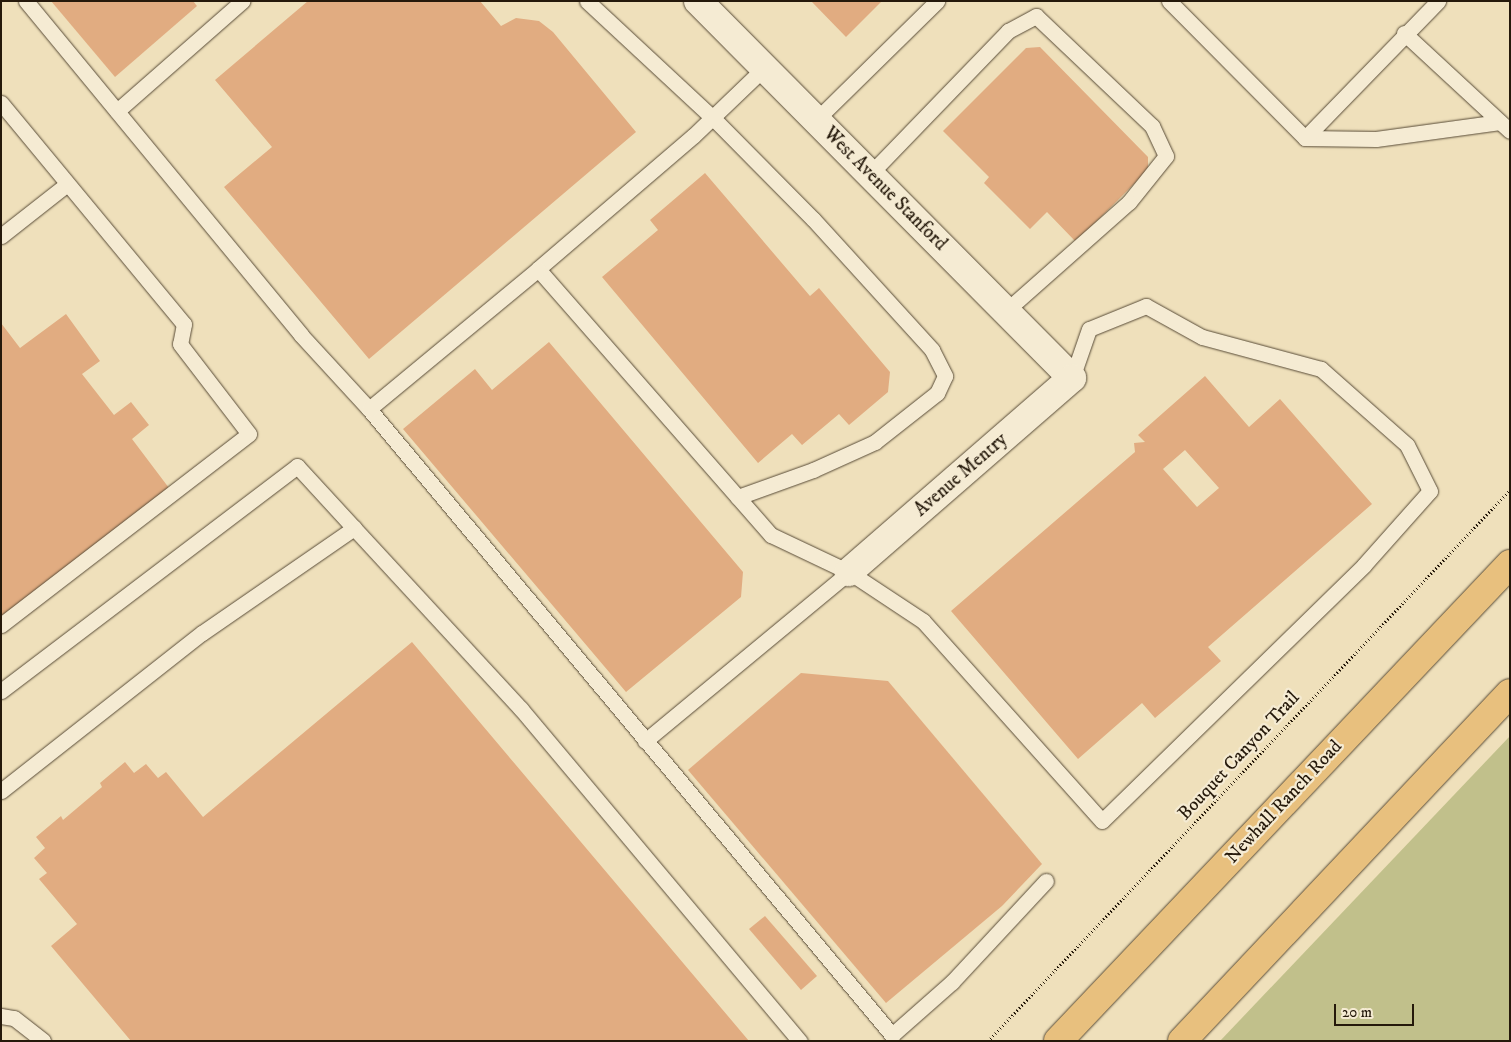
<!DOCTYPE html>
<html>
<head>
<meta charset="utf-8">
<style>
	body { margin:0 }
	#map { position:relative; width:1511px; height:1042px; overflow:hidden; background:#efe0bb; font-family:"IM FELL DW Pica",serif }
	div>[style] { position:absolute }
	.green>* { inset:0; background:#c1c08b }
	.building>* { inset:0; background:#e1ac81 }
	.path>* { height:3px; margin-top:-1.5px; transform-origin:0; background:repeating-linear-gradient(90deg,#25190b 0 1px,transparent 0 3.5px) }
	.roads { filter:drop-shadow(0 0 1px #584b37) drop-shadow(0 0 1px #584b37) }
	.lane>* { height:15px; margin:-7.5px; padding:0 7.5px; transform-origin:7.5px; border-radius:7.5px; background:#f5ebd3 }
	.street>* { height:28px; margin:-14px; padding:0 14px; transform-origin:14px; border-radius:14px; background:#f5ebd3 }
	.primary>* { height:28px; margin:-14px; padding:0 14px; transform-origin:14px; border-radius:14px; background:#e8c07e }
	span { translate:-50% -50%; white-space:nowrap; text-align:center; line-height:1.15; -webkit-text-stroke:4.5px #f5ebd3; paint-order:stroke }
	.street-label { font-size:19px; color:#25190b }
	.frame { position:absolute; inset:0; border:2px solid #25190b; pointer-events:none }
	.scale { position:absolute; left:1334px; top:1004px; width:80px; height:22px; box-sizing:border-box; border:2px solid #25190b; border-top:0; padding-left:6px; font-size:15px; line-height:18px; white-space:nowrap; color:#25190b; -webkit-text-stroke:4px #f5ebd3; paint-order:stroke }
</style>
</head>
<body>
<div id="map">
	<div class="green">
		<i style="clip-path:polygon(1510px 736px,1510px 1041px,1220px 1041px)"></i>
	</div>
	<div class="building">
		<i style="clip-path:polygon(51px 1px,193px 1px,197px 6px,115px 77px)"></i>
		<i style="clip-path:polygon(308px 1px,480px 1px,501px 26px,516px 18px,539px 21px,553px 32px,636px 132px,369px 359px,224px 187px,272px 147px,215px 80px)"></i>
		<i style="clip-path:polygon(811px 1px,882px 1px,846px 37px)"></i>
		<i style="clip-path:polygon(1040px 47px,1148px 157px,1148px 170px,1076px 242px,1047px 212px,1030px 229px,984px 183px,989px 177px,943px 131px,1026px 48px)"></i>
		<i style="clip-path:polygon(705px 173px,810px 296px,819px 288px,890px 372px,888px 392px,849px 425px,839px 414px,802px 445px,792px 434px,758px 463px,602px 277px,658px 230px,650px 220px)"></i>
		<i style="clip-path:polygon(66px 314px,100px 361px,82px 374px,114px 415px,131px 402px,149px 425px,132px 439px,169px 488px,1px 617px,1px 323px,20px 348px)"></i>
		<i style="clip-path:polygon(549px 342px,743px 572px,741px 597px,626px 692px,403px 429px,475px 369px,492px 390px)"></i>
		<i style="clip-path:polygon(evenodd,1205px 376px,1249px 427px,1280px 399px,1372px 504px,1208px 647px,1221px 661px,1155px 718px,1142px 703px,1078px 759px,951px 611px,1135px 452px,1134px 443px,1145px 442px,1138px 435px,1205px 376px,1185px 450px,1219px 488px,1197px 507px,1163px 469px,1185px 450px)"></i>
		<i style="clip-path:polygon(412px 642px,749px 1041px,131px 1041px,51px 946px,77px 924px,39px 879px,47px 873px,34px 858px,45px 848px,36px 837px,61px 816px,63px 820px,102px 787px,100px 783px,125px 762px,134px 773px,146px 764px,158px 778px,166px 772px,203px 817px)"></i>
		<i style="clip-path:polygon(801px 673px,888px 681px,1042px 864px,1002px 906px,886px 1003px,688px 770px)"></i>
		<i style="clip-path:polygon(765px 916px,817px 976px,801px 990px,749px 929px)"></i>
	</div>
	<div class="path">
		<i style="left:988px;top:1041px;width:759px;rotate:-46.55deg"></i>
	</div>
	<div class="roads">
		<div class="lane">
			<i style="left:26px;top:1px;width:433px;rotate:50.5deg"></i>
			<i style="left:301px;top:335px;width:100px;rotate:47.4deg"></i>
			<i style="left:369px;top:409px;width:816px;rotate:50.12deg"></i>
			<i style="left:892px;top:1035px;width:80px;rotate:-41.5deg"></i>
			<i style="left:952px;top:982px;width:138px;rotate:-47.1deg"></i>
			<i style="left:587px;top:1px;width:172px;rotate:42.9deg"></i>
			<i style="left:713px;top:118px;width:142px;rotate:45.3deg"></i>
			<i style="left:813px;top:219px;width:177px;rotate:47.7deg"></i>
			<i style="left:932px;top:350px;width:29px;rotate:63deg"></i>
			<i style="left:945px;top:376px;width:19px;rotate:115deg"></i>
			<i style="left:937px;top:393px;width:79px;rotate:141.7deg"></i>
			<i style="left:875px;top:442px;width:68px;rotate:155.7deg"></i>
			<i style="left:813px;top:470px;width:80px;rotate:160.2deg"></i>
			<i style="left:1169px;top:1px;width:193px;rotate:45.2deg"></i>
			<i style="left:1305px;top:138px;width:71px;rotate:0.8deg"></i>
			<i style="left:1376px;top:139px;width:125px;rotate:-7.8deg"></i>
			<i style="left:1404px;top:33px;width:144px;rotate:42.8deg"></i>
			<i style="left:764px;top:68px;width:98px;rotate:136.2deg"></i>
			<i style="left:693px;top:136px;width:204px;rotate:139.4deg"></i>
			<i style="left:538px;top:269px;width:354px;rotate:48.8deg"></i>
			<i style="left:771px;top:535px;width:86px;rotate:25.4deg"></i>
			<i style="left:849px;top:572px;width:89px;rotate:33.5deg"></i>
			<i style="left:923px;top:621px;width:268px;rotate:48.2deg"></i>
			<i style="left:1102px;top:821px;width:366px;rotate:-44.3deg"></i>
			<i style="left:1364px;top:565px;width:99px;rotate:-48.3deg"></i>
			<i style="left:1430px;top:491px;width:51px;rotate:-116.6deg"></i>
			<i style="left:1407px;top:445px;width:115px;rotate:-138.5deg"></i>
			<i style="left:1321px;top:369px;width:123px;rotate:-164.9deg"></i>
			<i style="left:1202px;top:337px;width:64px;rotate:-151deg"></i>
			<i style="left:1146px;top:306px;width:61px;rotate:158deg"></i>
			<i style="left:1089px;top:329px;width:52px;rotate:109.1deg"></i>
			<i style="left:1px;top:103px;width:287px;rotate:50.4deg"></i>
			<i style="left:184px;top:324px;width:20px;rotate:101deg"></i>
			<i style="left:180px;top:344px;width:113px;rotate:52.5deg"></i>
			<i style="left:249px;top:434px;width:313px;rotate:142.4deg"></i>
			<i style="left:117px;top:111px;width:167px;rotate:-41.3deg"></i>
			<i style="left:816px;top:120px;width:170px;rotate:-44.5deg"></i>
			<i style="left:1305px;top:138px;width:191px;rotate:-45.8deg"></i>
			<i style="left:870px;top:174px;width:199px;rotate:-46deg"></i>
			<i style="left:1008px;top:31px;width:32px;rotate:-28deg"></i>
			<i style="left:1036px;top:16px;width:160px;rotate:43.5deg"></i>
			<i style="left:1152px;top:126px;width:33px;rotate:65deg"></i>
			<i style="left:1166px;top:156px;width:59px;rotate:128.8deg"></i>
			<i style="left:1129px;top:202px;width:164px;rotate:138.5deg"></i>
			<i style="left:1px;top:236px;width:84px;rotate:-38.2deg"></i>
			<i style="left:369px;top:409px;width:219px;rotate:-39.6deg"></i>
			<i style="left:1px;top:691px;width:372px;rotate:-37.2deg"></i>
			<i style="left:297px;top:466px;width:84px;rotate:47.4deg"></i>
			<i style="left:645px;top:741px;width:265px;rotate:-39.6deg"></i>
			<i style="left:1px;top:791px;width:256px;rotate:-38.2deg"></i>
			<i style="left:202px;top:633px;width:185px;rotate:-34.6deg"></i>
			<i style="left:354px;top:528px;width:246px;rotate:47.3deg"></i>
			<i style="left:521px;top:709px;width:434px;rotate:50deg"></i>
			<i style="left:1px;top:1016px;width:13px;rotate:9deg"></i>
			<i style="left:14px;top:1018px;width:37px;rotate:38deg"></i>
		</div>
		<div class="street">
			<i style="left:698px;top:1px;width:531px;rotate:45.23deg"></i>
			<i style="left:1072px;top:378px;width:296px;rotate:139deg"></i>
		</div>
		<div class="primary">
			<i style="left:1058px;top:1041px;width:657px;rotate:-46.54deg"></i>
			<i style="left:1182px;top:1041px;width:478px;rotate:-46.7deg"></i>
		</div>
	</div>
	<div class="street-label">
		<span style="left:885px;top:189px;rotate:45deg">West Avenue Stanford</span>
		<span style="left:961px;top:475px;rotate:-41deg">Avenue Mentry</span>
		<span style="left:1239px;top:756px;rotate:-47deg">Bouquet Canyon Trail</span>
		<span style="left:1284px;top:802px;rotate:-47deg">Newhall Ranch Road</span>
	</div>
	<div class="frame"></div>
	<div class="scale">20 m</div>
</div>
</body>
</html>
